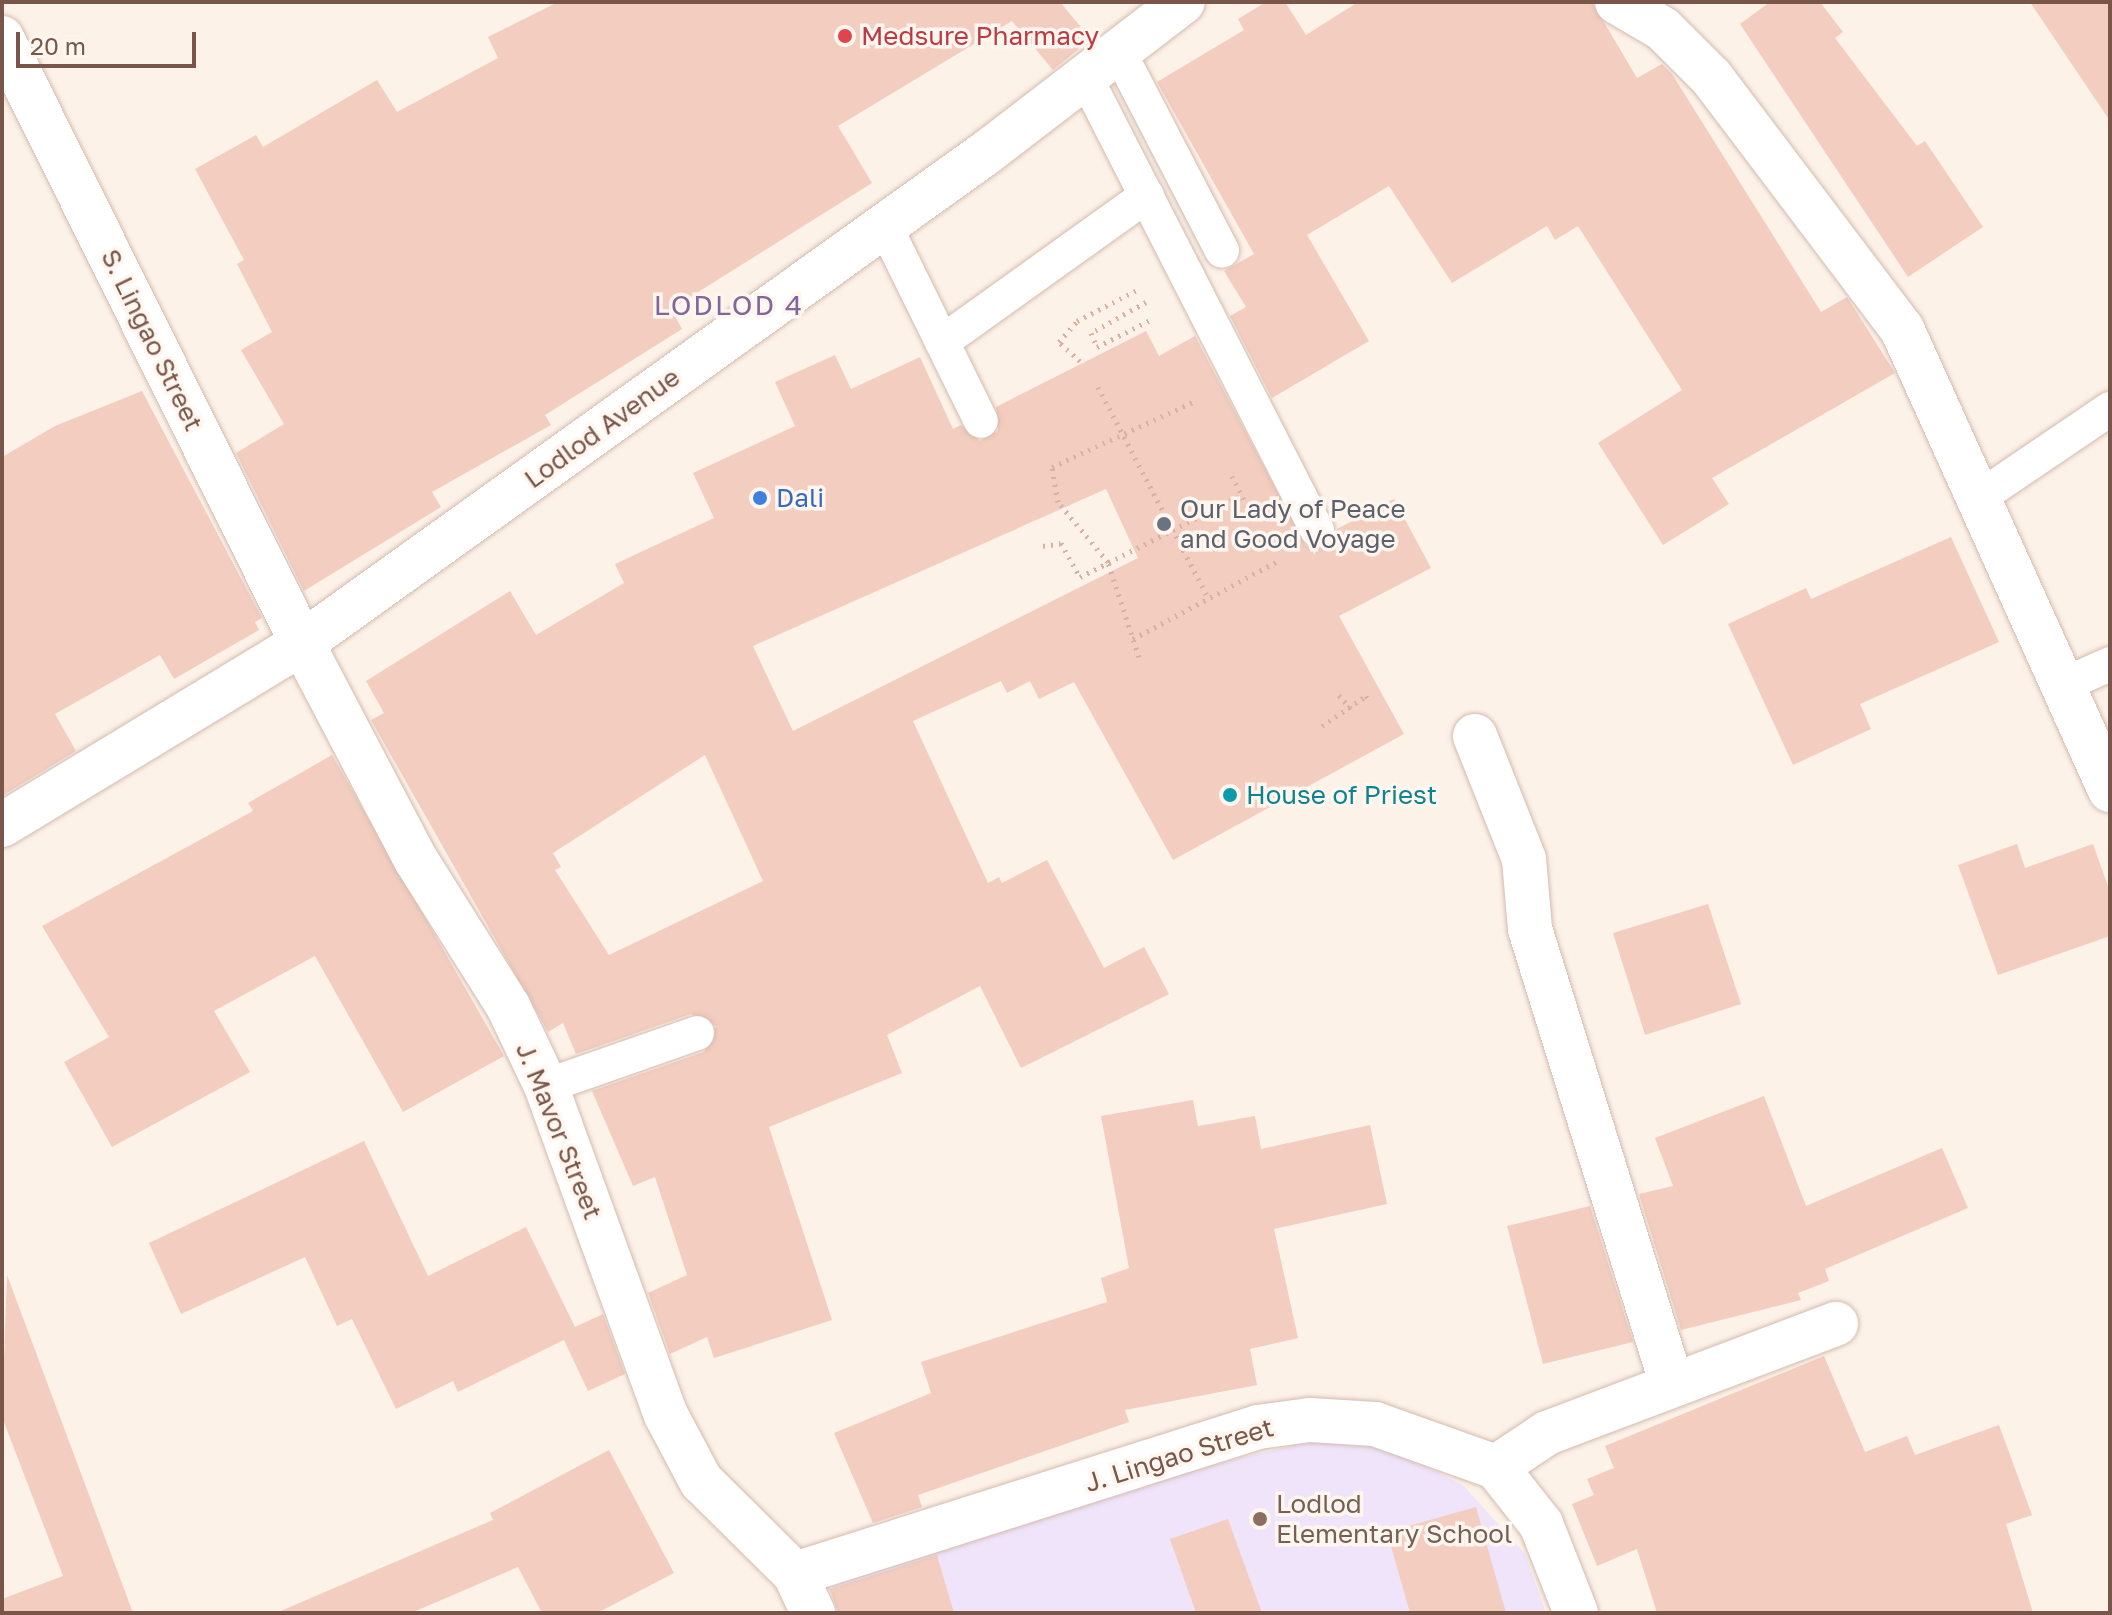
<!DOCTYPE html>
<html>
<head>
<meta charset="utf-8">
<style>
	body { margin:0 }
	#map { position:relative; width:2112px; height:1615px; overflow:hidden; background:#fdf2e8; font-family:"Golos Text",sans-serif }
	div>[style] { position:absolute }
	.education>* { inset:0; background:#efe4fa }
	.building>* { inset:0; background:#f3cdbf }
	.path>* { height:5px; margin-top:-2.5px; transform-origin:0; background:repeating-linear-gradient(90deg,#d9b0a1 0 2px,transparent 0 8px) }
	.roads { filter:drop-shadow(0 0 2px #d3bbaf) drop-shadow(0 0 2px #d3bbaf) }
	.service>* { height:34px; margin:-17px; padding:0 17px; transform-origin:17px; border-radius:17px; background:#fff }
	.minor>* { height:44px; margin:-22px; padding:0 22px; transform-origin:22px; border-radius:22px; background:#fff }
	.secondary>* { height:44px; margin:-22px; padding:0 22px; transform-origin:22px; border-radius:22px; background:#fff }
	.dots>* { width:22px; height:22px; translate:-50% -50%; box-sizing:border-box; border:4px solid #fff7ef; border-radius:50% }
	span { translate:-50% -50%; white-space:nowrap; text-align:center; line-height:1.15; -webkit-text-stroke:7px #fff7ef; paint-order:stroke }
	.health-label { font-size:26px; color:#be3a42 }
	.left { translate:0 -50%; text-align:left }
	.street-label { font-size:26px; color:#79554a }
	.shop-label { font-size:26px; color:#366cbe }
	.worship-label { font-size:26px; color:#5b616d }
	.culture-label { font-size:26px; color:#0d838f }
	.education-label { font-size:26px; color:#785e54 }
	.neighbourhood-label { font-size:28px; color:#83679c; letter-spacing:2px }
	.frame { position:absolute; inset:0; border:4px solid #79554a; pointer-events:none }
	.scale { position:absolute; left:16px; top:32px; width:180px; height:36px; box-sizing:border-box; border:4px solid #79554a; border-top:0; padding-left:10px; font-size:24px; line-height:28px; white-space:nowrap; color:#79554a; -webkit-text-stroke:6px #fff7ef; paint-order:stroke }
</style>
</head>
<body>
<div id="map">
	<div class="education">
		<i style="clip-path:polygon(1313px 1441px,1391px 1449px,1463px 1485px,1525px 1554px,1546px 1613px,843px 1613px,829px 1579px,1205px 1466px)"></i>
	</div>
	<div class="building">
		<i style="clip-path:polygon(558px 2px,1060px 2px,1091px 39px,1053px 70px,1012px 21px,838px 126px,872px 183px,671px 309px,682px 329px,545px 415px,551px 425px,432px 492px,441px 507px,304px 591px,236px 453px,284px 424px,241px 350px,272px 332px,237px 264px,244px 260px,195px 169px,256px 135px,263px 147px,377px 80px,397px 112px,498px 58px,488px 37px)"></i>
		<i style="clip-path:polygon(1266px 2px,1285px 2px,1306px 35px,1358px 2px,1592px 2px,1637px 78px,1662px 64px,1672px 74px,1821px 312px,1847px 297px,1895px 373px,1712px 478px,1729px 504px,1663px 545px,1598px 443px,1682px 390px,1578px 226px,1555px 240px,1547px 226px,1452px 283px,1389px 186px,1307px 235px,1369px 341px,1272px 398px,1230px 316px,1246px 307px,1224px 271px,1254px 254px,1157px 82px,1244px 30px,1238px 19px)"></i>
		<i style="clip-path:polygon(1770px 2px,1820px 2px,1843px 32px,1835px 38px,1917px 146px,1925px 141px,1983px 227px,1908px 277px,1740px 24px)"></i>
		<i style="clip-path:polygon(2030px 2px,2110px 2px,2110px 121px)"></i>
		<i style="clip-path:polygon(evenodd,1146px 331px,1159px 356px,1195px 336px,1306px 546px,1327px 547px,1337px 529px,1394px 499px,1431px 568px,1339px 616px,1404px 734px,1173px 860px,1074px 682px,1039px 699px,1030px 681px,1007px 693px,1001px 681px,913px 721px,988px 883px,999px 877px,1002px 883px,1047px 860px,1104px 968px,1144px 947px,1169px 994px,1021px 1068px,980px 986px,887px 1035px,902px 1073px,769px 1127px,832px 1320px,714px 1358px,707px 1337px,670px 1354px,648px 1293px,687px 1275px,655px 1177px,633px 1186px,592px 1091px,704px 1052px,716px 1026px,691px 1014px,576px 1054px,563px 1023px,548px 1032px,371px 720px,384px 713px,366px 681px,510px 591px,536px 635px,624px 583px,615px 564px,714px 518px,693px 473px,795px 426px,775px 382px,835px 355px,851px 389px,920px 357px,953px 429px,961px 425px,980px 441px,998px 431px,996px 407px,1146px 331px,1106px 489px,1138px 558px,793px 731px,753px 646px,1106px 489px,1146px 331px,705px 755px,763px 881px,609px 955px,555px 870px,561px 867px,553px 853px,705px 755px)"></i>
		<i style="clip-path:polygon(142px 391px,262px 618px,255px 622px,259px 630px,174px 679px,160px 655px,55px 714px,76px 751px,2px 796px,2px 457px,55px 426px)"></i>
		<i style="clip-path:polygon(1951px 537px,1999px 642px,1860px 704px,1871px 729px,1793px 765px,1728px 624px,1806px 588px,1811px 599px)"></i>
		<i style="clip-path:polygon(332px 755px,504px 1056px,403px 1112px,315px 956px,214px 1011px,250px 1072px,112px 1147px,64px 1062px,109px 1037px,42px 926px,253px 811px,248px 803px)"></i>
		<i style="clip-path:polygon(2017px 844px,2025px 868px,2093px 844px,2110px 892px,2110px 936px,1998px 975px,1958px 865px)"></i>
		<i style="clip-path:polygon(1708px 904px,1741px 1004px,1645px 1035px,1613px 933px)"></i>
		<i style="clip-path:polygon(1764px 1096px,1806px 1206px,1942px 1148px,1968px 1208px,1825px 1269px,1829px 1281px,1798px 1293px,1801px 1300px,1681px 1330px,1639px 1194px,1673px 1186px,1655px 1138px)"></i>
		<i style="clip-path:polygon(1193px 1100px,1198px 1126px,1255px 1116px,1261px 1149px,1370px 1125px,1387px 1204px,1274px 1229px,1298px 1338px,1250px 1349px,1257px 1385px,1125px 1410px,1129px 1422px,918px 1495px,922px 1507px,873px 1523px,834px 1433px,931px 1393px,921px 1362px,1107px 1302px,1101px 1278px,1129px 1268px,1101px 1116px)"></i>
		<i style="clip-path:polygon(364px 1141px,428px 1276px,526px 1227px,575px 1327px,603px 1314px,625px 1374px,588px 1391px,564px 1340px,458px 1392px,453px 1381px,396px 1409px,352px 1319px,337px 1326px,305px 1257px,181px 1314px,149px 1243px)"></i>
		<i style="clip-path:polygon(1590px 1206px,1633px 1342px,1543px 1364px,1507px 1226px)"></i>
		<i style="clip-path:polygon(7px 1275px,133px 1613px,2px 1613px,2px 1599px,63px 1576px,2px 1417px)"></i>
		<i style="clip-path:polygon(1824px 1356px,1865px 1452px,1907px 1436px,1915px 1455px,1999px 1425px,2032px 1515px,2006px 1524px,2033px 1613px,1657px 1613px,1637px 1549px,1597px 1566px,1572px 1504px,1594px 1495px,1587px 1479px,1614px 1468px,1605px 1446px)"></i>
		<i style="clip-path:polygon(609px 1450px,674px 1573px,597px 1613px,542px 1613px,518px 1567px,411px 1613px,276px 1613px,493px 1520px,490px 1513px)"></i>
		<i style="clip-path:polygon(1476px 1507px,1506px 1613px,1410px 1613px,1387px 1532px)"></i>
		<i style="clip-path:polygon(1228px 1519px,1262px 1613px,1196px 1613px,1170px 1539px)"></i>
		<i style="clip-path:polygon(937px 1555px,954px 1613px,838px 1613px,830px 1589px)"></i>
	</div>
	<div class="path">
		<i style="left:1146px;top:302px;width:63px;rotate:150.6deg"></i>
		<i style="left:1091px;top:333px;width:15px;rotate:67deg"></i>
		<i style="left:1097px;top:347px;width:64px;rotate:-27deg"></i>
		<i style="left:1080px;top:361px;width:28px;rotate:-138deg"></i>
		<i style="left:1059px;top:342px;width:28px;rotate:-49deg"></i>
		<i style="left:1077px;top:321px;width:70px;rotate:-27.3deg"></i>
		<i style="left:1098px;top:387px;width:239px;rotate:62.4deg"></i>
		<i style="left:1232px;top:476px;width:45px;rotate:63.4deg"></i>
		<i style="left:1043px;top:546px;width:18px;rotate:-9deg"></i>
		<i style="left:1061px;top:543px;width:39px;rotate:61deg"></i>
		<i style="left:1080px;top:577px;width:177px;rotate:-26.9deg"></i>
		<i style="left:1133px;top:639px;width:167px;rotate:-28.3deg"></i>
		<i style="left:1139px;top:657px;width:100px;rotate:-108.1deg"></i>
		<i style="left:1108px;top:562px;width:78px;rotate:-129.8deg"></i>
		<i style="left:1058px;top:502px;width:36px;rotate:-100deg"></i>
		<i style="left:1052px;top:467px;width:157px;rotate:-24.8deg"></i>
		<i style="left:1339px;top:695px;width:20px;rotate:49deg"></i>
		<i style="left:1322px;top:726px;width:53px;rotate:-34.3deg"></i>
		<i style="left:1366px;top:696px;width:6px;rotate:59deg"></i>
	</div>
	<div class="roads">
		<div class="service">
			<i style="left:1118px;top:50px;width:226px;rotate:62.6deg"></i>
			<i style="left:1085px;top:76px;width:510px;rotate:62.93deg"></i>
			<i style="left:885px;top:226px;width:217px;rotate:63.8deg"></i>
			<i style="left:942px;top:342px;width:252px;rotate:-35.6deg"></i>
			<i style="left:1980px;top:497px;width:157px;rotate:-34.1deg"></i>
			<i style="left:2065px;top:684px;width:49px;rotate:-24deg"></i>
			<i style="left:546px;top:1086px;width:160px;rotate:-19.3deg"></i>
		</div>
		<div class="minor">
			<i style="left:1617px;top:2px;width:53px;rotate:30.4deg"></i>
			<i style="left:1663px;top:29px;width:69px;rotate:45deg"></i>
			<i style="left:1712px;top:78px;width:315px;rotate:52.9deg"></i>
			<i style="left:1902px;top:329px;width:506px;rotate:65.72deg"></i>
			<i style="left:2px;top:38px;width:675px;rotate:63.62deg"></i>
			<i style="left:302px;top:643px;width:245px;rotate:62.3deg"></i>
			<i style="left:416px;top:860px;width:173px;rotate:57.8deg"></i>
			<i style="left:508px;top:1006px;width:89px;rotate:64.6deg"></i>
			<i style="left:546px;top:1086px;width:350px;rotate:70deg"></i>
			<i style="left:666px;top:1415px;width:75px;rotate:62.1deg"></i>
			<i style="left:701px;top:1481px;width:132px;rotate:44.7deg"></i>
			<i style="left:795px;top:1574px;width:43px;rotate:65.2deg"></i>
			<i style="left:1475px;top:736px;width:132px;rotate:68.3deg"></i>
			<i style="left:1524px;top:859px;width:70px;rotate:85.1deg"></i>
			<i style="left:1530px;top:929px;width:473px;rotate:72.7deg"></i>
			<i style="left:1496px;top:1467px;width:61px;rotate:-33.7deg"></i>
			<i style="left:1547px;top:1433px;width:309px;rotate:-20.7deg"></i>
			<i style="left:795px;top:1574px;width:486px;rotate:-17.6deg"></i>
			<i style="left:1258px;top:1427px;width:52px;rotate:-7.7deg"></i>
			<i style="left:1310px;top:1420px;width:65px;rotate:3.5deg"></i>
			<i style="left:1375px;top:1424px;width:128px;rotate:19.6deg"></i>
			<i style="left:1496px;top:1467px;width:73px;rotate:51.7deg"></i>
			<i style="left:1541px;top:1524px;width:96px;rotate:68.5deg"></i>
		</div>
		<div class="secondary">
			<i style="left:2px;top:825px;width:351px;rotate:-31.2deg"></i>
			<i style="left:302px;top:643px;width:841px;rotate:-35.62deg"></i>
			<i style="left:986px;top:153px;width:248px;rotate:-37.5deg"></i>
		</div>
	</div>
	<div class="dots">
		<i style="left:845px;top:36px;background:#e0444e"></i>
		<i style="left:760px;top:498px;background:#3f7fe0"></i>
		<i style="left:1164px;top:524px;background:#6b7280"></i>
		<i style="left:1230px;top:795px;background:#0f9aa8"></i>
		<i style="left:1260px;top:1519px;background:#8d6e63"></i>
	</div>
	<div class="health-label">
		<span class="left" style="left:861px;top:36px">Medsure Pharmacy</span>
	</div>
	<div class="street-label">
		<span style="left:152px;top:340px;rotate:64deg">S. Lingao Street</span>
		<span style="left:602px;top:428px;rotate:-36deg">Lodlod Avenue</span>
		<span style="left:559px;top:1131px;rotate:68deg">J. Mavor Street</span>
		<span style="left:1179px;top:1455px;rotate:-17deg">J. Lingao Street</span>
	</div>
	<div class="shop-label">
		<span class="left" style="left:776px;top:498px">Dali</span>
	</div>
	<div class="worship-label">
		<span class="left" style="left:1180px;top:524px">Our Lady of Peace<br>and Good Voyage</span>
	</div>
	<div class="culture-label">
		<span class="left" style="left:1246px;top:795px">House of Priest</span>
	</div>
	<div class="education-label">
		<span class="left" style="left:1276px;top:1519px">Lodlod<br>Elementary School</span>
	</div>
	<div class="neighbourhood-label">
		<span style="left:729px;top:305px">LODLOD 4</span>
	</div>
	<div class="frame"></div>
	<div class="scale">20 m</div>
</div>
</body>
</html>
